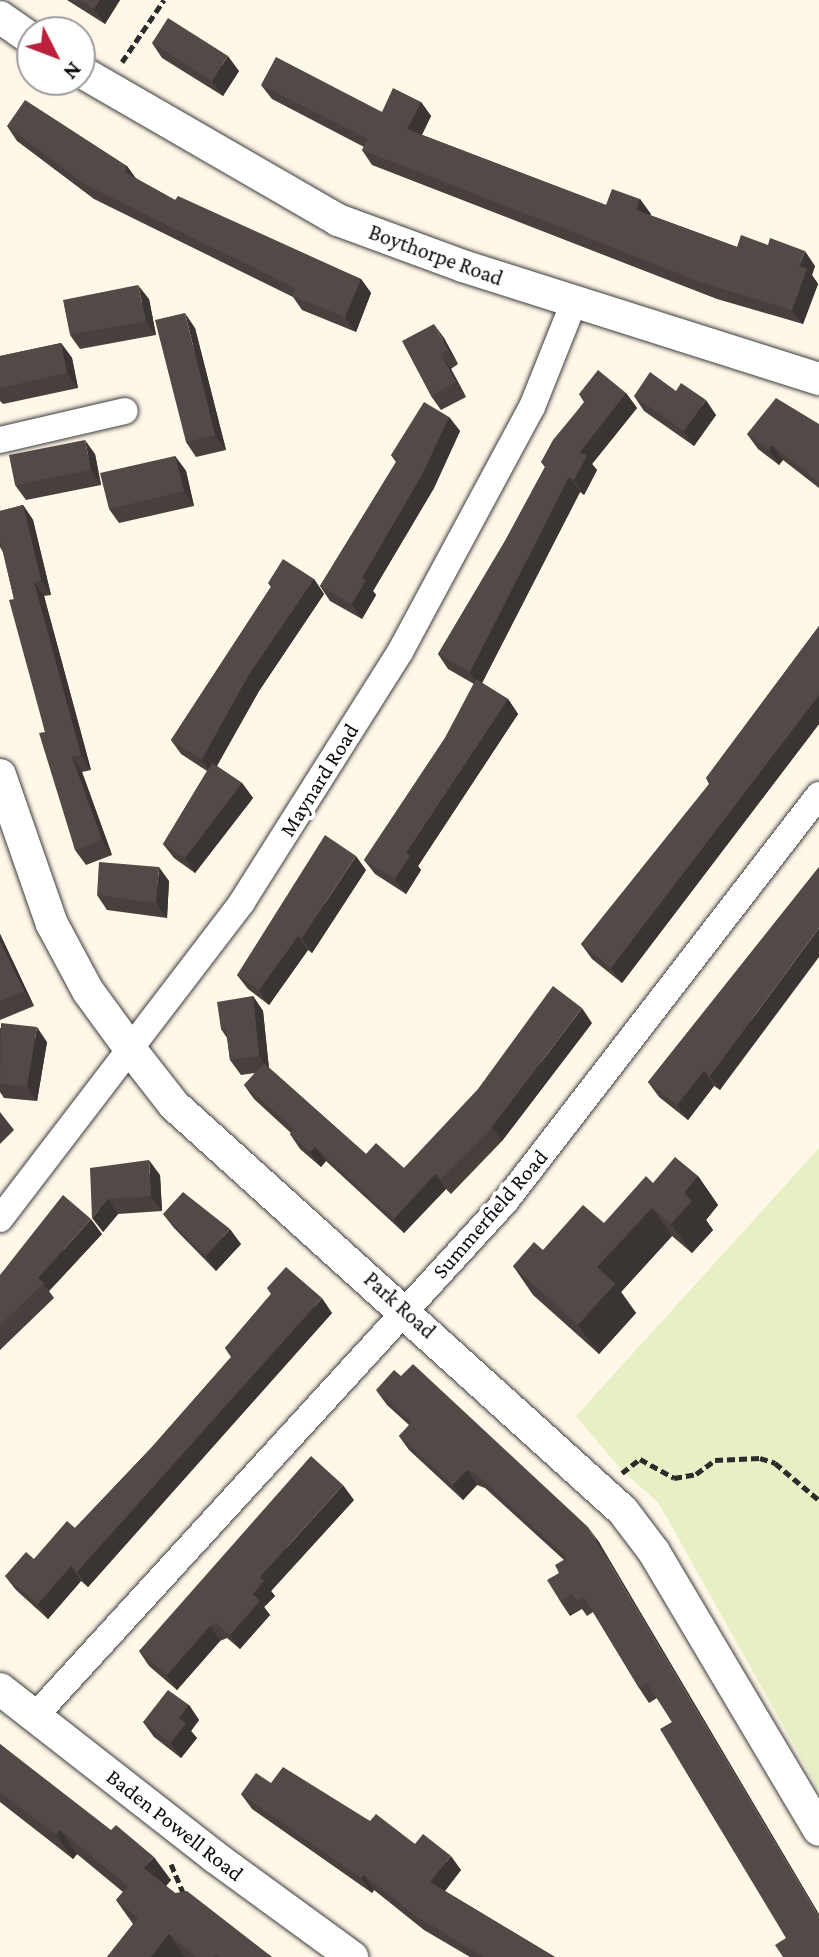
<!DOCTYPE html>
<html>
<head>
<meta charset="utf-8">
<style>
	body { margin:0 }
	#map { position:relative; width:819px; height:1957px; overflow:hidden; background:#fff8e8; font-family:"Crimson Pro",serif }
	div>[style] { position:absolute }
	.pitch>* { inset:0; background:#e6f0c4 }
	.path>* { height:5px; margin-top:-2.5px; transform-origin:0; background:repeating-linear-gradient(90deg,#2c2c2c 0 8px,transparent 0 12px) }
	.roads { filter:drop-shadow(0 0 2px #3d3d3d) drop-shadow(0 0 2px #3d3d3d) }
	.minor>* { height:26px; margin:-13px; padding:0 13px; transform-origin:13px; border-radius:13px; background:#fff }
	.tertiary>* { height:32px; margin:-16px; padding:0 16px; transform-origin:16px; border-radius:16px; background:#fff }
	.wall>* { inset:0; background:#47403d }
	.shaded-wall>* { inset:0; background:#3a3432 }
	.building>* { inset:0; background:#534a47 }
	span { translate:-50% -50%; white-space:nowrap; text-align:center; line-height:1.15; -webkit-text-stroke:8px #fff; paint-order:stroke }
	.street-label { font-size:22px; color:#0a0a0a }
	.north { position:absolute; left:16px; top:16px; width:80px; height:80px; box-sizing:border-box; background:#fff; border:2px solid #9d9d9d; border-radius:50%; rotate:132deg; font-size:22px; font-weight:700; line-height:32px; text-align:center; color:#0a0a0a }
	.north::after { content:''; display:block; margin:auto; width:28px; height:36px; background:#bc203a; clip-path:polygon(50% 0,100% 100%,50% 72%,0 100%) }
</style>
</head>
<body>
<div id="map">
	<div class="pitch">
		<i style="clip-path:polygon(819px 1148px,819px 1790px,658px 1502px,623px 1472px,576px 1416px)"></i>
	</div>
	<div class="path">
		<i style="left:122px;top:62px;width:75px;rotate:-55.9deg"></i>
		<i style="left:622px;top:1473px;width:23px;rotate:-38deg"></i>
		<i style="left:640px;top:1459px;width:39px;rotate:29deg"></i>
		<i style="left:674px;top:1478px;width:22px;rotate:-10deg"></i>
		<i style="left:696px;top:1474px;width:24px;rotate:-36deg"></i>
		<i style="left:715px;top:1460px;width:45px;rotate:-2.5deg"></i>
		<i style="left:760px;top:1458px;width:16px;rotate:18deg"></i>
		<i style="left:775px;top:1463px;width:57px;rotate:40.1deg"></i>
		<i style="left:171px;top:1864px;width:34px;rotate:67deg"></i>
	</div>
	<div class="roads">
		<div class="minor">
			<i style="left:0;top:440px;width:128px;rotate:-13.1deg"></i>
			<i style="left:0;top:1219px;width:399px;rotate:-52.6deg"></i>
			<i style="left:242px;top:902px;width:296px;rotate:-57.7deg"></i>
			<i style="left:400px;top:652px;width:278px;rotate:-61.7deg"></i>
			<i style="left:532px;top:407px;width:113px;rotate:-68.2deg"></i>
			<i style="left:36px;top:1715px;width:695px;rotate:-47.57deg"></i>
			<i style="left:505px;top:1202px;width:514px;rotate:-52.35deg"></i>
		</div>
		<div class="tertiary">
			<i style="left:0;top:17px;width:39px;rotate:35deg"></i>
			<i style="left:80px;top:71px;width:298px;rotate:30deg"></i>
			<i style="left:338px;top:220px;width:133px;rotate:20.2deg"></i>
			<i style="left:463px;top:266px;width:374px;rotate:17.6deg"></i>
			<i style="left:0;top:775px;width:158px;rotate:70.8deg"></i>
			<i style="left:52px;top:924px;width:76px;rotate:61.8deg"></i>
			<i style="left:88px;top:991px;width:73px;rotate:53.9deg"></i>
			<i style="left:131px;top:1050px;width:70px;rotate:52deg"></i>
			<i style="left:174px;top:1105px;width:605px;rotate:42.12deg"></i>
			<i style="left:623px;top:1511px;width:51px;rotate:52.9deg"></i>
			<i style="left:654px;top:1552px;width:323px;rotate:59.3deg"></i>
			<i style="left:0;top:1689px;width:273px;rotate:38deg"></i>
			<i style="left:215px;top:1857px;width:170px;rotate:36.1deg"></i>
		</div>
	</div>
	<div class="wall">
		<i style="clip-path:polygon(67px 0,120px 0,105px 24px)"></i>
		<i style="clip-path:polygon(152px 43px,239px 71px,223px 96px,162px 58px)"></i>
		<i style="clip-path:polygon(261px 85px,382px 112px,421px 102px,431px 116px,422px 135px,606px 205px,640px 199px,650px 215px,737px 247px,815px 266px,812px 275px,818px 284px,803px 324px,717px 299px,372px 165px,362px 150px,364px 147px,272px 99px)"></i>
		<i style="clip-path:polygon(7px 126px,127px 166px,135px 178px,175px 200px,361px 279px,371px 293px,356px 332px,302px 310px,293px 297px,94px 199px,17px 141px)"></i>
		<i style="clip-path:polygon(149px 299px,156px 335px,80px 349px,70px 335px)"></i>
		<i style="clip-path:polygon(195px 328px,226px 450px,196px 457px,186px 442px)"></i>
		<i style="clip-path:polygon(444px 338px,458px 364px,451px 369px,466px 397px,441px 410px,431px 396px)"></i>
		<i style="clip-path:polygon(61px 343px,72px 358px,78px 388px,3px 404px,0 401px,0 356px)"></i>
		<i style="clip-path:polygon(676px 391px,716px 415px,694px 446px,644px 411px,634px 396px)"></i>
		<i style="clip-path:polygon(626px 393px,637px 408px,592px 464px,597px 470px,584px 495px,580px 492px,482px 683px,508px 699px,518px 714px,418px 866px,421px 870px,406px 894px,375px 874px,364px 860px,445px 738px,474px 684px,448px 669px,438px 654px,505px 541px,545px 467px,541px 462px,584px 402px,579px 394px)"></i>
		<i style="clip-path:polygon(449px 417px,460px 431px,434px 488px,373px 591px,376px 595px,362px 619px,330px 601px,320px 586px,396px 462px,391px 455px)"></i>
		<i style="clip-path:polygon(819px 424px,819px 488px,783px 460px,779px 465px,758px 449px,747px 434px)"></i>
		<i style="clip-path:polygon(95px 454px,101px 485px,26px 500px,15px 485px)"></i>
		<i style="clip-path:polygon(175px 456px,186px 471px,194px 506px,119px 523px,109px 509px)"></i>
		<i style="clip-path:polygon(23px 505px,33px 520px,51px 595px,44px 596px,91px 770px,82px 772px,112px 855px,86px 865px,75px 850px,45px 732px,3px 552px,0 547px,0 511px)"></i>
		<i style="clip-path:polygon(314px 579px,324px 594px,259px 691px,217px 766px,242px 783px,253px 798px,195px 873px,174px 858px,163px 844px,207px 771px,181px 754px,171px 740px,271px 587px,268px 583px)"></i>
		<i style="clip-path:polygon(819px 626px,819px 724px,622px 983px,592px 959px,581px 944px,709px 784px,706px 778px)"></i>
		<i style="clip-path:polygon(819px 867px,720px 1090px,714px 1086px,688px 1120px,659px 1097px,648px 1082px)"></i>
		<i style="clip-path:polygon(366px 870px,312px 953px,308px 950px,269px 1005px,248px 989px,237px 975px)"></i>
		<i style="clip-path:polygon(169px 881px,167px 918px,107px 910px,97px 895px)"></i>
		<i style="clip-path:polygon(0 934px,34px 1006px,0 1020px)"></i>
		<i style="clip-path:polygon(253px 996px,263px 1011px,269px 1068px,366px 1154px,404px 1168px,592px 1023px,502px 1141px,451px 1194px,446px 1189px,404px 1233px,326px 1161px,321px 1167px,300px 1149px,290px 1134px,291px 1133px,254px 1099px,244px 1085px,255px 1073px,241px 1075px,230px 1060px,227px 1038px,221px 1029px)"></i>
		<i style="clip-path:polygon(0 1028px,47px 1042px,37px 1101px,4px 1098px,0 1092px)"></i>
		<i style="clip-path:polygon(0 1112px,14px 1130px,0 1144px)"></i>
		<i style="clip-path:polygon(90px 1168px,160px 1175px,162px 1211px,118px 1214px,103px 1232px)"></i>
		<i style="clip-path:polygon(698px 1176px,718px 1205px,706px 1220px,713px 1230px,692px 1253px,672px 1236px,621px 1292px,636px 1313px,599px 1354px,533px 1295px,513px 1266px,543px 1250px,604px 1223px,653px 1183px)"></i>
		<i style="clip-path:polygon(163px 1214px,241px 1244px,216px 1271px,174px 1228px)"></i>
		<i style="clip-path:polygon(102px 1234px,49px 1291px,54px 1298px,0 1350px,0 1275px)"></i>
		<i style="clip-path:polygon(267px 1288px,332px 1313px,88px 1587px,81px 1581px,48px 1619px,16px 1590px,5px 1576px,34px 1559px,75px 1528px,152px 1447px,231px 1357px,225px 1348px,271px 1294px)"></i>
		<i style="clip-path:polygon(376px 1390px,599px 1542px,786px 1938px,672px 1722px,657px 1698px,649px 1703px,639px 1688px,593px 1612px,587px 1616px,582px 1609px,570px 1616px,560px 1601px,559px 1573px,564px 1560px,485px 1488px,477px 1485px,463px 1500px,409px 1450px,399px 1436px,409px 1425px,387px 1405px)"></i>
		<i style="clip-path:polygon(354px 1500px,271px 1591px,275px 1596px,264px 1607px,270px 1615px,240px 1649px,227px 1638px,220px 1641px,177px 1690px,149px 1666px,139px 1651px)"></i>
		<i style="clip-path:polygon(189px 1705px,199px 1720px,191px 1731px,197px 1738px,181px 1758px,154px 1737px,143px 1722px)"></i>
		<i style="clip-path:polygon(0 1744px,171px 1880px,166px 1886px,175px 1893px,272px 1957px,107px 1957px,133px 1924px,116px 1900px,123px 1892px,77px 1854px,73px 1859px,0 1802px)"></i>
		<i style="clip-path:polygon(271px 1783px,370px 1821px,415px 1844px,461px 1870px,445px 1891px,555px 1957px,470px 1957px,424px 1930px,374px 1890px,372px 1893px,252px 1809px,241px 1794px)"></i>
	</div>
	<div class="shaded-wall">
		<i style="clip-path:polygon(100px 0,120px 0,105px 24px,94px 9px)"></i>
		<i style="clip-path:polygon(228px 56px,239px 71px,223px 96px,212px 81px)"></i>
		<i style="clip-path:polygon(421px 102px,431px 116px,417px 144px,407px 129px)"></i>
		<i style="clip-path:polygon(127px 166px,138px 181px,125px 172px)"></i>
		<i style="clip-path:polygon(640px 199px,651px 214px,647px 224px,636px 210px)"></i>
		<i style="clip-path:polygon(805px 251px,815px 266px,812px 275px,818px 284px,803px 324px,792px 310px,799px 266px)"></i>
		<i style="clip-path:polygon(361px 279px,371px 293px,356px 332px,345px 317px)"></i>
		<i style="clip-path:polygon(138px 285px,149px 299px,156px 335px,146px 321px)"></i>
		<i style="clip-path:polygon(185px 313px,195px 328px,226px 450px,215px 435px)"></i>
		<i style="clip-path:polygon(434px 324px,444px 338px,458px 364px,448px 350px)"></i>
		<i style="clip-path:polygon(61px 343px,72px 358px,78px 388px,67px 373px)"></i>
		<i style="clip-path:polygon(441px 354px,451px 369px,466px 397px,456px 382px)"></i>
		<i style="clip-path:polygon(626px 393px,637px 408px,592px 464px,597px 470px,584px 495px,574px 480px,580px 452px)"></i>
		<i style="clip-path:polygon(706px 400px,716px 415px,694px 446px,684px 431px)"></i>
		<i style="clip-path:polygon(449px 417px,460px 431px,434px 488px,373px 591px,376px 595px,362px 619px,352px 604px,362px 578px)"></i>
		<i style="clip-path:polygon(85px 440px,95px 454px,101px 485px,91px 470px)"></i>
		<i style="clip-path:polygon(772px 445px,783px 460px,779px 465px,769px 450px)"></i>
		<i style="clip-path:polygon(175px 456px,186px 471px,194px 506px,184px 491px)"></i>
		<i style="clip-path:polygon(569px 477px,580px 492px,480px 687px,470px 672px)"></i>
		<i style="clip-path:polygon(23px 505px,33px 520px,51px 595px,41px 580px)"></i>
		<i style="clip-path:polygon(314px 579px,324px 594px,259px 691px,212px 774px,202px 759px,248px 676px)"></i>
		<i style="clip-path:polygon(34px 582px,44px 596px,91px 770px,81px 755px)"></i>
		<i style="clip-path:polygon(819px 695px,819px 724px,622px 983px,611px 968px)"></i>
		<i style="clip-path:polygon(508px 699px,518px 714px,418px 866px,421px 870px,406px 894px,395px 879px,406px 853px)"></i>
		<i style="clip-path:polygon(72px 757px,82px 772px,112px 855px,102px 840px)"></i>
		<i style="clip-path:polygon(242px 783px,253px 798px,195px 873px,185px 858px)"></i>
		<i style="clip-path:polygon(356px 856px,366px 870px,312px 953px,302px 938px)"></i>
		<i style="clip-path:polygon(159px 867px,169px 881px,167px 918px,156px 903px)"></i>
		<i style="clip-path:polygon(819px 928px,819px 957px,720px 1090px,710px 1076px)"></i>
		<i style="clip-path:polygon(0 934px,34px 1006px,24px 991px,0 941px)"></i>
		<i style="clip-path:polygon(298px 936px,308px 950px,269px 1005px,259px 990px)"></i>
		<i style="clip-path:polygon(253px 996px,263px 1011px,269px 1070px,259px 1056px)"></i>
		<i style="clip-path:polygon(582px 1008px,592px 1023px,502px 1141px,492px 1127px)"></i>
		<i style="clip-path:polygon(37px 1027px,47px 1042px,37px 1101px,27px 1086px)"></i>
		<i style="clip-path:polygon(704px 1071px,714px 1086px,688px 1120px,677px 1105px)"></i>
		<i style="clip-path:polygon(315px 1147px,326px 1161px,321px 1167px,310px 1152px)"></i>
		<i style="clip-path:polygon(149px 1160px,160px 1175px,162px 1211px,151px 1196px)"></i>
		<i style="clip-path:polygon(435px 1174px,446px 1189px,404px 1233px,394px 1219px)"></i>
		<i style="clip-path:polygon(698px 1176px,718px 1205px,706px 1220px,713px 1230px,692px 1253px,671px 1224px,684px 1193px)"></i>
		<i style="clip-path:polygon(108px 1199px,118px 1214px,103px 1232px,92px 1218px)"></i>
		<i style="clip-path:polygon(652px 1208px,672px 1236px,621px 1292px,636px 1313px,599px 1354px,578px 1325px,597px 1267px)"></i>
		<i style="clip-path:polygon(91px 1219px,102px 1234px,49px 1291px,38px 1278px)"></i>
		<i style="clip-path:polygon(230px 1229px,241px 1244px,216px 1271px,206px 1256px)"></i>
		<i style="clip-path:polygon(322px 1298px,332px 1313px,88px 1587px,77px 1572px)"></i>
		<i style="clip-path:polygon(467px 1470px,477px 1485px,463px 1500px,453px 1485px)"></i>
		<i style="clip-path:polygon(343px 1485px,354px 1500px,271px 1591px,275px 1596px,264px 1607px,270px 1615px,240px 1649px,230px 1635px,260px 1577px)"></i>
		<i style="clip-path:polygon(588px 1527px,599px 1542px,819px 1914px,819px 1917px)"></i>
		<i style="clip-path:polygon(71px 1566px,81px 1581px,48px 1619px,38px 1604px)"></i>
		<i style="clip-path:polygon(210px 1626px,220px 1641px,177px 1690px,167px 1675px)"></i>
		<i style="clip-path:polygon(189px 1705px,199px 1720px,191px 1731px,197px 1738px,181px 1758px,171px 1743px,179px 1718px)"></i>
		<i style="clip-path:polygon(60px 1830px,77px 1854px,73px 1859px,56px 1835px)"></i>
		<i style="clip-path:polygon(451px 1856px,461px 1870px,440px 1897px,430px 1882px)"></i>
		<i style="clip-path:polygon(154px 1857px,171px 1880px,161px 1892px,144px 1868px)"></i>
		<i style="clip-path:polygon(364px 1875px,374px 1890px,372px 1893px,361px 1878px)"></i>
		<i style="clip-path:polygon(169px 1934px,185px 1957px,151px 1957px)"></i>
	</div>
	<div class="building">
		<i style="clip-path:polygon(80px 0,100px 0,94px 9px)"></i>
		<i style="clip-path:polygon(168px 18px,228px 56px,212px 81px,152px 43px)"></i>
		<i style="clip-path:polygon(276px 57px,382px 112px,393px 88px,421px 102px,407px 129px,606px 205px,612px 189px,640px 199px,636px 210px,737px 247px,741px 235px,768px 245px,770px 238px,805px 251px,799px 266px,807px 269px,792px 310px,706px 284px,362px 150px,368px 139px,261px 85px)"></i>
		<i style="clip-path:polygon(25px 100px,127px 166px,125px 172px,175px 200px,178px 196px,361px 279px,345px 317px,292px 296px,295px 288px,84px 184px,7px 126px)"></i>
		<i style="clip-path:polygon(138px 285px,146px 321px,70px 335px,63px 300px)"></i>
		<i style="clip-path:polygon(185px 313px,215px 435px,186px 442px,155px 320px)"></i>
		<i style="clip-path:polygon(434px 324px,448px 350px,441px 354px,456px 382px,431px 396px,402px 341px)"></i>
		<i style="clip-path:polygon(61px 343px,67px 373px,0 388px,0 356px)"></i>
		<i style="clip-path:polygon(598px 370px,626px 393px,580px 452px,587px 456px,574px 480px,569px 477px,470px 672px,438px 654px,505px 541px,546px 465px,541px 462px,553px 440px,586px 400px,579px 394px)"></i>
		<i style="clip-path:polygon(650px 372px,676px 391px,681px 383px,706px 400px,684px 431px,634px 396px)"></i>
		<i style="clip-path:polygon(776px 398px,819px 424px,819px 482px,772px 445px,769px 450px,747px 434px)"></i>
		<i style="clip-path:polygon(424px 402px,449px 417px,423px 473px,362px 578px,366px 580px,352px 604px,320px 586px,398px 459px,391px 455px)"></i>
		<i style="clip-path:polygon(85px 440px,91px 470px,15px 485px,9px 455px)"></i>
		<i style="clip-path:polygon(175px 456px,184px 491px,109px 509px,100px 473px)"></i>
		<i style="clip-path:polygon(23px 505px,41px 580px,34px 582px,81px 755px,72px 757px,102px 840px,75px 850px,39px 733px,45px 732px,9px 600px,14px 599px,0 540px,0 511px)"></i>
		<i style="clip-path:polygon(283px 559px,314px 579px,248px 676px,202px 759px,171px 740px,272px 585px,268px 583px)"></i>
		<i style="clip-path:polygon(819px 626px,819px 695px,611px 968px,581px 944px,711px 782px,706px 778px)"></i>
		<i style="clip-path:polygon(476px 679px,508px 699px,406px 853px,410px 856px,395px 879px,364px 860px,445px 738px)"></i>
		<i style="clip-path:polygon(212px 763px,242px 783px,185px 858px,163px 844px)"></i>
		<i style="clip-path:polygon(325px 835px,356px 856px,302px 938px,298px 936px,259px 990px,237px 975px)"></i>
		<i style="clip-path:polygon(99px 862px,159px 867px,156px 903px,97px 895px)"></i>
		<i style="clip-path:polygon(819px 867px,819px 928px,710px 1076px,704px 1071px,677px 1105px,648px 1082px)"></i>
		<i style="clip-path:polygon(0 941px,24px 991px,0 1001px)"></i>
		<i style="clip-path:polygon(553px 986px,582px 1008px,492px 1127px,441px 1179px,435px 1174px,394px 1219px,315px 1147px,310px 1152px,290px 1134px,294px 1129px,244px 1085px,264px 1063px,366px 1154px,376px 1143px,404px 1168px,478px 1089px)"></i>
		<i style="clip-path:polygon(253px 996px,259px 1056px,230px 1060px,226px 1029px,221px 1029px,217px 1002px)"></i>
		<i style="clip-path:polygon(1px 1023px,37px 1027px,27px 1086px,0 1084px)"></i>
		<i style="clip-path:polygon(675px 1157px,698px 1176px,684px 1193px,692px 1201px,671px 1224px,652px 1208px,597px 1267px,615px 1284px,578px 1325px,513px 1266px,534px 1242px,543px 1250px,583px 1205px,604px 1223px,646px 1176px,653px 1183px)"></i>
		<i style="clip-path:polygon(149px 1160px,151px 1196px,108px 1199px,92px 1218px,90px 1168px)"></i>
		<i style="clip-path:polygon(183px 1192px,230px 1229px,206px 1256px,163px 1214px)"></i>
		<i style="clip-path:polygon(63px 1195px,91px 1219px,38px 1278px,44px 1283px,0 1325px,0 1275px)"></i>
		<i style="clip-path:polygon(286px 1267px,322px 1298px,77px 1572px,71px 1566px,38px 1604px,5px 1576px,26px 1552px,34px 1559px,67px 1521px,75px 1528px,152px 1447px,233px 1355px,225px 1348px,272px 1293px,267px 1288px)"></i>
		<i style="clip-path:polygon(413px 1364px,588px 1527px,819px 1917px,819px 1957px,783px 1957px,775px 1945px,786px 1938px,660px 1729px,672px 1722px,647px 1683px,639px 1688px,584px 1597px,577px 1601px,572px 1594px,560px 1601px,547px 1580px,559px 1573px,555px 1565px,567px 1558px,475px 1473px,467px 1470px,453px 1485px,399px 1436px,412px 1422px,376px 1390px,394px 1370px,401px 1376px)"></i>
		<i style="clip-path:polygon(311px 1456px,343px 1485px,260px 1577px,264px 1581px,253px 1594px,260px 1601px,230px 1635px,216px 1623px,210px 1626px,167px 1675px,139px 1651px)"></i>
		<i style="clip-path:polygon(168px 1690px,189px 1705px,179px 1718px,186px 1723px,171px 1743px,143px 1722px)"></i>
		<i style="clip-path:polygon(0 1744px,111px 1830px,116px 1825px,154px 1857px,144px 1868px,175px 1893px,187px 1891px,272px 1957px,220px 1957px,216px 1955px,214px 1957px,196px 1957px,169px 1934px,151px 1957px,107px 1957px,138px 1918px,116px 1900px,128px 1886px,60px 1830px,56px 1835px,0 1792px)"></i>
		<i style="clip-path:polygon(283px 1767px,370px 1821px,376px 1814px,415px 1844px,423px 1834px,451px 1856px,430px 1882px,555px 1957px,484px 1957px,414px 1915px,364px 1875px,361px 1878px,241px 1794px,256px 1773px,271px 1783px)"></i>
	</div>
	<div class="street-label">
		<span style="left:436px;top:255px;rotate:20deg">Boythorpe Road</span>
		<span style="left:319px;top:780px;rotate:-58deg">Maynard Road</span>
		<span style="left:490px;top:1214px;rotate:-49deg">Summerfield Road</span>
		<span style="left:400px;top:1305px;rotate:42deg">Park Road</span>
		<span style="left:175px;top:1825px;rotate:38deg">Baden Powell Road</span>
	</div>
	<div class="north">N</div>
</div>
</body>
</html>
